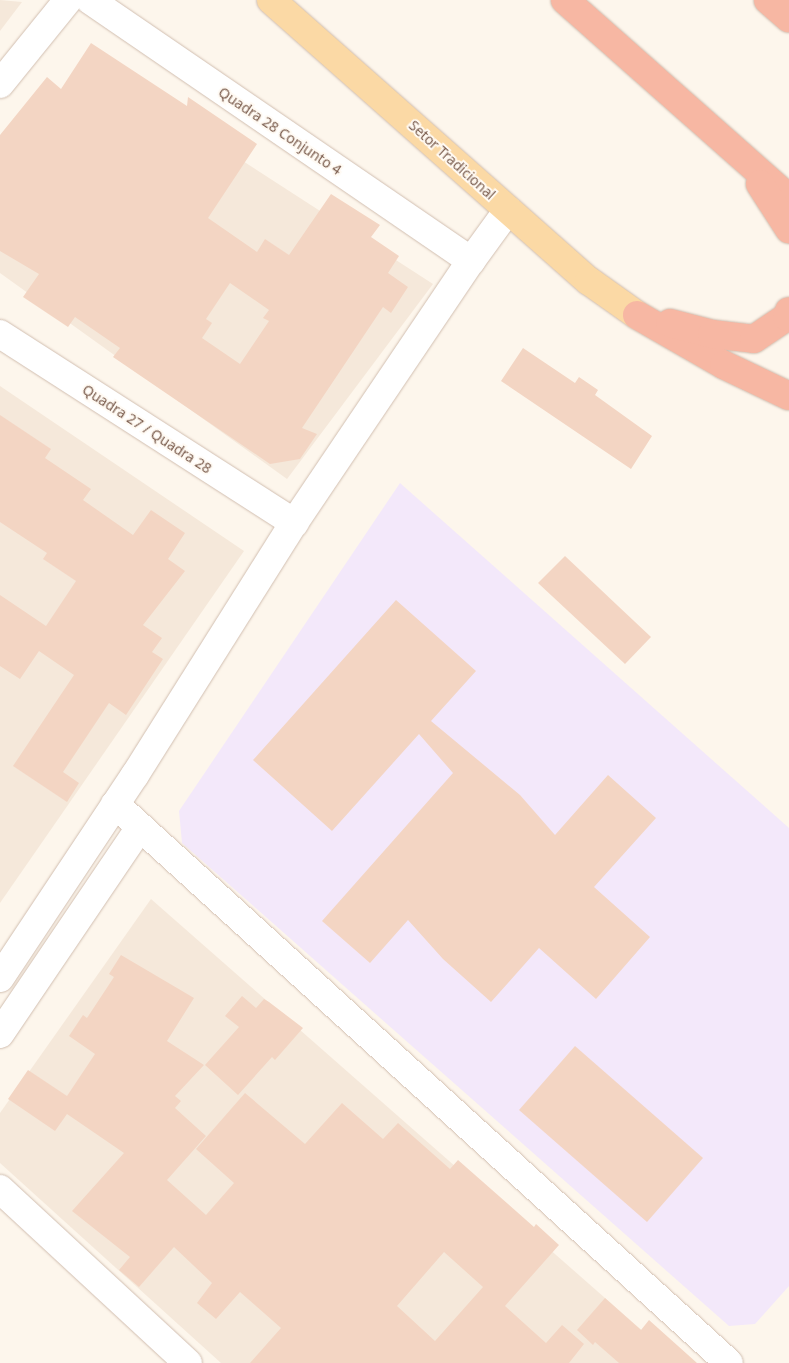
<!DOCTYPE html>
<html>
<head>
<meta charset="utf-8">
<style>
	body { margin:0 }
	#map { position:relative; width:789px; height:1363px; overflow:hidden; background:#fdf6ec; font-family:"Noto Sans",sans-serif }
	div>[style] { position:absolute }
	.residential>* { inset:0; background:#f5e8da }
	.education>* { inset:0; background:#f3e8fa }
	.building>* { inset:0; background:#f3d5c3 }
	.roads { filter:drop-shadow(0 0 1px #d1beb0) drop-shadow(0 0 1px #d1beb0) }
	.minor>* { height:28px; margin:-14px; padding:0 14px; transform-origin:14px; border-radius:14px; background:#fff }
	.major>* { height:28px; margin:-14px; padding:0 14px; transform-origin:14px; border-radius:14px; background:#fbd9a5 }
	.highway>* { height:28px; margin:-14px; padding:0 14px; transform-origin:14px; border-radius:14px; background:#f7b7a3 }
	span { translate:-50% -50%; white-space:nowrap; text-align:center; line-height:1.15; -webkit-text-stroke:4px #fffaf3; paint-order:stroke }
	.street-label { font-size:14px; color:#7a5c4d }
</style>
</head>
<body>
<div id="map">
	<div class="residential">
		<i style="clip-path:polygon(0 0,22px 2px,0 31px)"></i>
		<i style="clip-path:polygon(88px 61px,433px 284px,287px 479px,0 273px,0 171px)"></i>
		<i style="clip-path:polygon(0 386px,244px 551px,0 903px)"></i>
		<i style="clip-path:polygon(151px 899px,679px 1363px,221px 1363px,0 1163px,0 1113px)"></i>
	</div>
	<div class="education">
		<i style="clip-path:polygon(400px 483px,789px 828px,789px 1286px,755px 1324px,729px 1326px,182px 843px,179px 811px)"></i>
	</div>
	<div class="building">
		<i style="clip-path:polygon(evenodd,91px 43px,187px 106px,188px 97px,257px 144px,208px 218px,257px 252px,265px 239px,289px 255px,331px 194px,380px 225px,371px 237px,399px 256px,388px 273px,408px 287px,391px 313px,383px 307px,302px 428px,317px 434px,300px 459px,270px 464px,113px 357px,120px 348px,75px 317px,68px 327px,23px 297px,39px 274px,0 251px,0 135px,47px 77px,61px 89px,91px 43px,230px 283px,269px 310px,263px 318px,269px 321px,240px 364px,202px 338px,212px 323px,206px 319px,230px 283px)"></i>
		<i style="clip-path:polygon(523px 348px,575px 383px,579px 377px,598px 390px,595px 395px,652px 436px,631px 469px,501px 381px)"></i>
		<i style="clip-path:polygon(0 415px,51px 449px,45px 458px,91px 489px,83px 500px,133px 535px,151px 510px,185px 533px,168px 559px,185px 571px,143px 625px,162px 638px,152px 652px,163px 659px,126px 715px,109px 703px,63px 772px,79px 783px,67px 802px,13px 766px,74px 675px,39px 651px,20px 679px,0 666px,0 595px,46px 626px,76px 581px,43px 559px,47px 553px,0 522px)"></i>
		<i style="clip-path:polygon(565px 556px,651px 637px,625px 664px,538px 583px)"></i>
		<i style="clip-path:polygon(396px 600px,476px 671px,431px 721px,520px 795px,555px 835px,608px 775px,656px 818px,594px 887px,650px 937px,596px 999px,539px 948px,491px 1002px,443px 959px,408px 920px,370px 963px,322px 921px,453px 773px,419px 734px,332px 831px,253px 760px)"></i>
		<i style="clip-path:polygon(evenodd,121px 955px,194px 998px,167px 1041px,204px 1065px,175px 1096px,181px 1101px,175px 1108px,206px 1136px,167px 1180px,206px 1215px,234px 1183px,196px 1149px,245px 1093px,305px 1144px,342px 1103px,383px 1139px,398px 1123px,450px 1169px,458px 1160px,534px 1227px,536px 1224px,559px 1245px,505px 1306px,546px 1343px,562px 1325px,584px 1344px,569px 1363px,250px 1363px,281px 1328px,240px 1292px,216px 1319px,197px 1303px,212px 1283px,174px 1247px,139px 1287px,119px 1270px,130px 1257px,72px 1211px,124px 1153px,67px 1114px,55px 1131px,8px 1099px,28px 1070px,67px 1096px,95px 1054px,69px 1036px,83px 1015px,87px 1018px,114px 977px,109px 974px,121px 955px,444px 1252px,483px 1287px,435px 1341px,397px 1306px,444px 1252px)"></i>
		<i style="clip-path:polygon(242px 996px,256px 1008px,264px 999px,269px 1002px,303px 1028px,275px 1060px,272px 1057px,238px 1095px,205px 1065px,239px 1027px,225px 1016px)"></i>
		<i style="clip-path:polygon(575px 1046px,703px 1158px,647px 1222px,519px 1110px)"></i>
		<i style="clip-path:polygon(605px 1298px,641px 1330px,649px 1320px,697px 1363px,619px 1363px,595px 1342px,593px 1345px,577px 1330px)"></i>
	</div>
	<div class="roads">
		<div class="minor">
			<i style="left:90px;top:0;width:462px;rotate:34.4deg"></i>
			<i style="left:0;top:84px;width:108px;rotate:-51deg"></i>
			<i style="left:0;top:334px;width:350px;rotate:32.7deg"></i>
			<i style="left:115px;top:804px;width:830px;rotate:42.32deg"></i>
			<i style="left:0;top:978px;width:244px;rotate:-56.4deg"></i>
			<i style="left:135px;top:775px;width:298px;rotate:-57.8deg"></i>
			<i style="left:294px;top:523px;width:316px;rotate:-56deg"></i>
			<i style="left:471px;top:261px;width:63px;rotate:-54deg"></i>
			<i style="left:0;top:1034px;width:250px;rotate:-55.9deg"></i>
			<i style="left:0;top:1189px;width:256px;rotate:42.8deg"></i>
		</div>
		<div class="major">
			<i style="left:271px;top:0;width:424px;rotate:41.5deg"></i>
			<i style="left:589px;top:281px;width:59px;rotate:35.3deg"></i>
		</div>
		<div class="highway">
			<i style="left:565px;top:0;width:299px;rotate:41.5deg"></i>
			<i style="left:768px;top:0;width:28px;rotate:41deg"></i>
			<i style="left:760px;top:184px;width:54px;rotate:57.2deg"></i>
			<i style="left:637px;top:315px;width:100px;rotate:29.9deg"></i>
			<i style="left:724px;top:365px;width:72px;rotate:25.5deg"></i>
			<i style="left:670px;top:323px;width:43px;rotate:14.7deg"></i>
			<i style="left:712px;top:334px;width:42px;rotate:6.8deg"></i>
			<i style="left:754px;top:339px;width:40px;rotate:-34deg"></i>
			<i style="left:787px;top:317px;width:6px;rotate:-72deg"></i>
		</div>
	</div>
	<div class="street-label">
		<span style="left:280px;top:131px;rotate:34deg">Quadra 28 Conjunto 4</span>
		<span style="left:452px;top:160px;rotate:42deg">Setor Tradicional</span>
		<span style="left:147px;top:429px;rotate:33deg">Quadra 27 / Quadra 28</span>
	</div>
</div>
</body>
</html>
